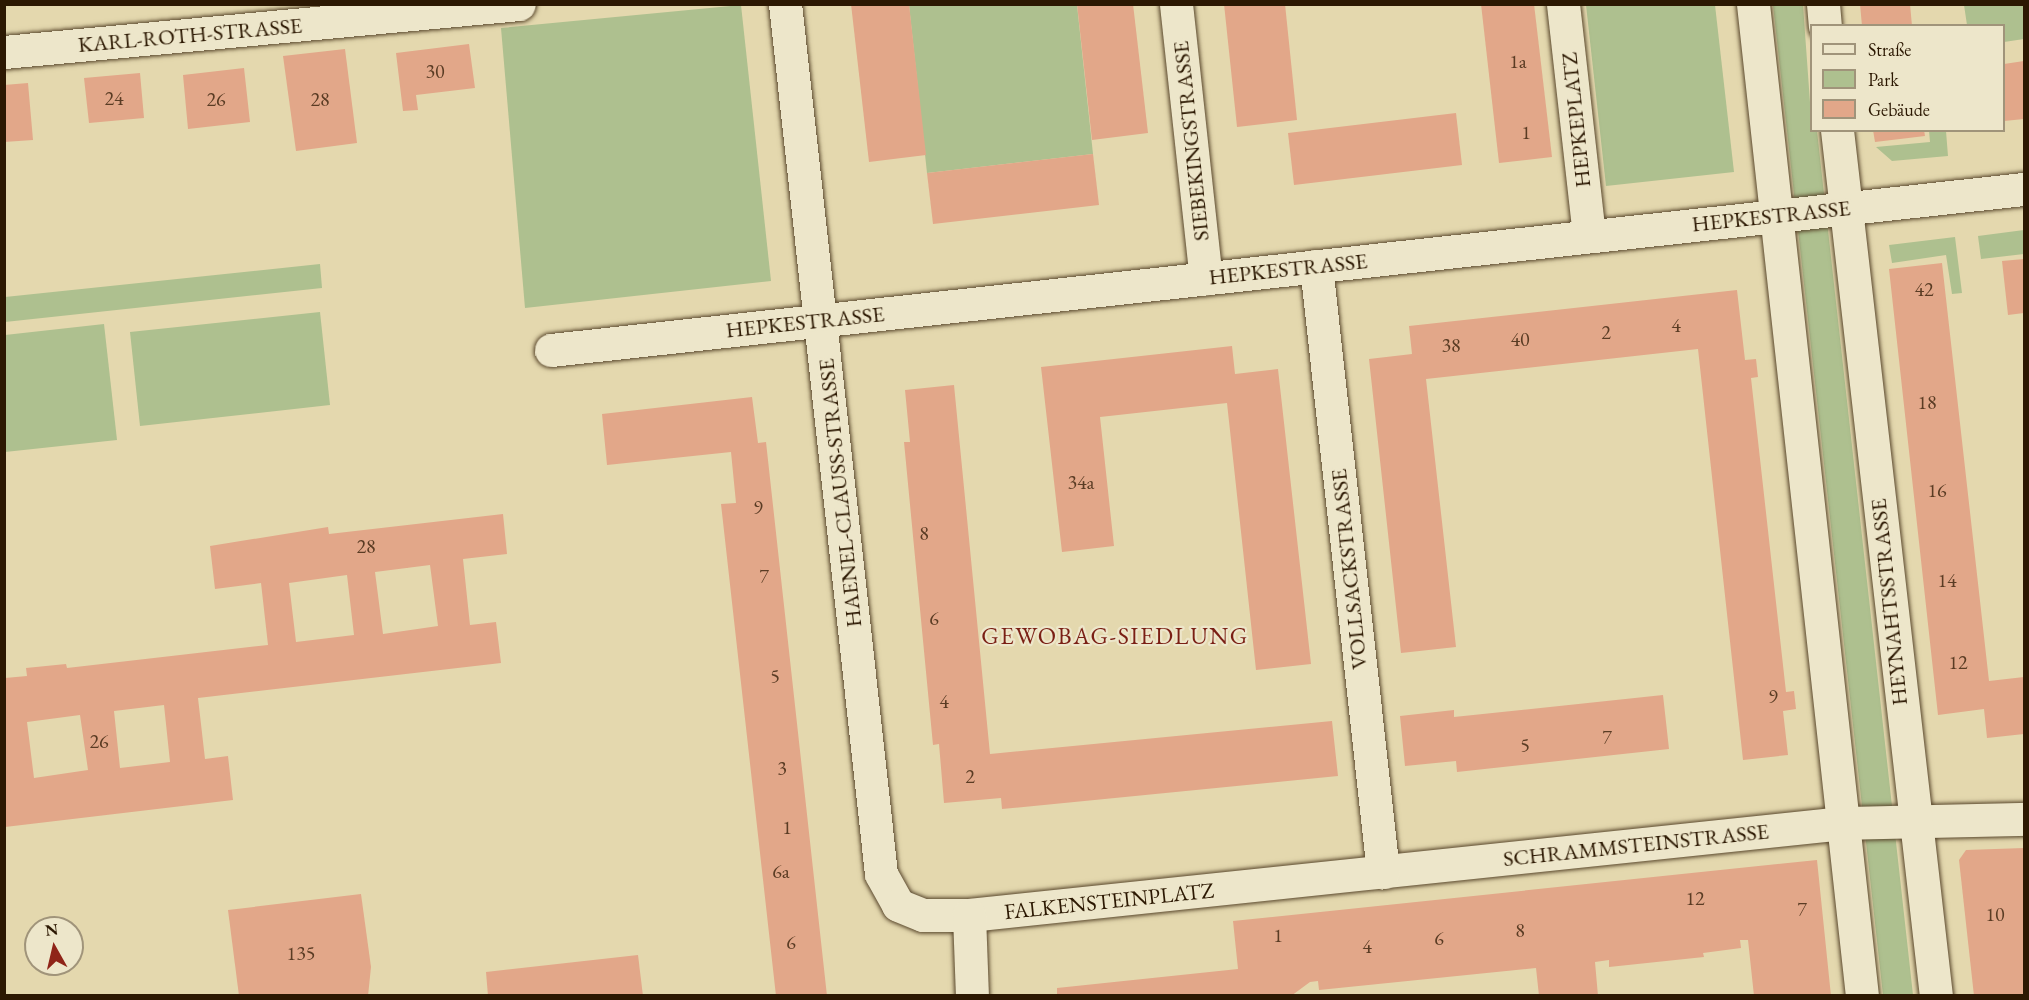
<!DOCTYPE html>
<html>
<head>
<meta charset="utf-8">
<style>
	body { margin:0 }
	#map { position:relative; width:2029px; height:1000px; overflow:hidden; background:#e4d8ae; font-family:"EB Garamond",serif }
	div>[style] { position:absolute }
	.green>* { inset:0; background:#aec08f }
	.building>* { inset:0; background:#e2a789 }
	.roads { filter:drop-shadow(0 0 2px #5a482d) drop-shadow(0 0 2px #5a482d) }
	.minor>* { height:33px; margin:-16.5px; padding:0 16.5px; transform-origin:16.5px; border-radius:16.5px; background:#ede6ca }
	span { translate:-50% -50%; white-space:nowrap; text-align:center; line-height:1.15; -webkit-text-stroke:4.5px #ede6ca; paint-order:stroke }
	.number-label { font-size:20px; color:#5a3c24 }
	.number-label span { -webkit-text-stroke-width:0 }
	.street-label { font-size:22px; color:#2c1802 }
	.neighbourhood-label { font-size:24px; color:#7a1f14; letter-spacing:1.5px }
	.frame { position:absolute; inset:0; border:6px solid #2c1802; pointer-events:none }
	.legend { position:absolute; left:1810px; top:24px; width:195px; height:108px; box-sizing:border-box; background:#ede6ca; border:2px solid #a0947a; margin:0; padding:8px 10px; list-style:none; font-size:18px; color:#2c1802 }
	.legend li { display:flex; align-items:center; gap:12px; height:30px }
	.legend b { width:30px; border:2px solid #a0947a }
	.north { position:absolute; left:24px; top:916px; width:60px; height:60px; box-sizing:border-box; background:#ede6ca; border:2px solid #a0947a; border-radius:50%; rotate:352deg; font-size:16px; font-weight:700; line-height:24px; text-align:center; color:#2c1802 }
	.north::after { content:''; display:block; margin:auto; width:21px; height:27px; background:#8f2418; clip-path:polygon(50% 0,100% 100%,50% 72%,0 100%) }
</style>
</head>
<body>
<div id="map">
	<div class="green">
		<i style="clip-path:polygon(741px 5px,771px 281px,525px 308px,501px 28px)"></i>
		<i style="clip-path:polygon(909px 5px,1077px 5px,1093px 154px,927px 173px)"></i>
		<i style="clip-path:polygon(1586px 5px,1715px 5px,1734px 172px,1606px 186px)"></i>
		<i style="clip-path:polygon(1773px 5px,1803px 5px,1812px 130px,1817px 131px,1913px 995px,1883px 995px)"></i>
		<i style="clip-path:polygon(1964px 5px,2024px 5px,2024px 39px,2004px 42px,2004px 26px,1967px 25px)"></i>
		<i style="clip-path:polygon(1929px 131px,1946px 131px,1948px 156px,1892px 161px,1876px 147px,1930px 142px)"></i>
		<i style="clip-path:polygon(2024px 230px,2024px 254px,1981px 259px,1978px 236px)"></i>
		<i style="clip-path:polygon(1955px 237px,1962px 293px,1952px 294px,1946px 255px,1892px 263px,1889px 245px)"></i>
		<i style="clip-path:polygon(320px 264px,322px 288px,5px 322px,5px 297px)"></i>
		<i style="clip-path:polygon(320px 312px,330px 405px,140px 426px,130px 332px)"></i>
		<i style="clip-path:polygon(104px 324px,117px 440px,5px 452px,5px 335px)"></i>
	</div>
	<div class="building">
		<i style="clip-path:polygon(851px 4px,909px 4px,926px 155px,869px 162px)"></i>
		<i style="clip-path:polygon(1077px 4px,1133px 4px,1148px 133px,1092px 140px)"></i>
		<i style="clip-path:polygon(1224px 4px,1285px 4px,1297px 120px,1237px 127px)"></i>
		<i style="clip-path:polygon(1481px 4px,1534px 4px,1552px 157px,1499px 163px)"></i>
		<i style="clip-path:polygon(1860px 4px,1910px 4px,1912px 26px,1862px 26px)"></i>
		<i style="clip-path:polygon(469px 44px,475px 88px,416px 95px,418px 110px,403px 111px,396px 53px)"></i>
		<i style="clip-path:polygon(345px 49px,357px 143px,296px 151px,283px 56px)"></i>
		<i style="clip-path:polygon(2024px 61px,2024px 119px,2004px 121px,2004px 64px)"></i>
		<i style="clip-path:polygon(244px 68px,250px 122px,188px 129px,183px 75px)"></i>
		<i style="clip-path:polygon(140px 73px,144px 118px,89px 123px,84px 78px)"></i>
		<i style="clip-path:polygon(28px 83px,33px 140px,4px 142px,4px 85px)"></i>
		<i style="clip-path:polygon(1456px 113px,1462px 165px,1294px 185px,1288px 133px)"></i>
		<i style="clip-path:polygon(1873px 130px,1924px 130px,1925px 136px,1875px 142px)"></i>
		<i style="clip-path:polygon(1093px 154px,1099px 205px,933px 224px,927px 173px)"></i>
		<i style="clip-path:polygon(2024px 259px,2024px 313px,2008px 315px,2002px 261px)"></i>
		<i style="clip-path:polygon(1942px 263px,1989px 681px,2024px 677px,2024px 734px,1987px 738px,1984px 709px,1938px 715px,1889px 269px)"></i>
		<i style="clip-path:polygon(1737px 290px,1745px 360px,1756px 359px,1758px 377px,1751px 378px,1786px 692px,1794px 691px,1796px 709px,1783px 711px,1788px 755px,1743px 760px,1698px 349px,1426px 379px,1456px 647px,1401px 653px,1369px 359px,1412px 354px,1409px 326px)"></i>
		<i style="clip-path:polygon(1232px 346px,1235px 374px,1278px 369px,1311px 664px,1256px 670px,1227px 403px,1100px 417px,1114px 546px,1062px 552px,1041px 367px)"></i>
		<i style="clip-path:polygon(954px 385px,990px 754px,1332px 721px,1338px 776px,1002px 809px,1001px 798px,944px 803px,939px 744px,933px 745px,904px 442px,910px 442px,905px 390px)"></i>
		<i style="clip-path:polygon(752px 397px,758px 443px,766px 442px,827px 996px,776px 996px,721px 504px,736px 503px,731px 452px,607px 465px,602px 414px)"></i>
		<i style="clip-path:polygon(evenodd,503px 514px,507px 554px,463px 559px,470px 625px,496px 622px,501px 663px,198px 698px,205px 759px,228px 756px,233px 800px,5px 827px,5px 678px,27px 676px,26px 668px,66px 664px,67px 668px,268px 645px,261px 583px,215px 589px,210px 546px,328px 527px,329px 534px,503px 514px,430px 565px,438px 626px,383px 634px,375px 572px,430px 565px,503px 514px,347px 575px,354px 635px,296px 642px,289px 583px,347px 575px,503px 514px,164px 705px,170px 762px,120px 768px,114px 711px,164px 705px,503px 514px,80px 715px,88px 770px,34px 778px,27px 722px,80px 715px)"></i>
		<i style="clip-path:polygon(1663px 695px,1669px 749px,1457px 772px,1456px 761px,1405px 766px,1400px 716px,1454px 710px,1454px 717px)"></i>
		<i style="clip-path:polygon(2024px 848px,2024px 996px,1974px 996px,1959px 860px,1966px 850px)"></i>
		<i style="clip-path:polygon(1817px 860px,1831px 996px,1754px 996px,1748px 940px,1740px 940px,1741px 948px,1703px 953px,1704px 957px,1609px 967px,1609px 960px,1595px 962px,1598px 996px,1539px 996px,1536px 968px,1319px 990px,1318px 981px,1310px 982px,1291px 996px,1057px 996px,1057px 988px,1238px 969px,1233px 921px)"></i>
		<i style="clip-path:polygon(361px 894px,371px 967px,368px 996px,239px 996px,228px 910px)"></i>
		<i style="clip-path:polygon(638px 955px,643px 996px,488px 996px,486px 972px)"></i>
	</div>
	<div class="roads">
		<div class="minor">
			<i style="left:785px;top:4px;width:875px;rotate:83.7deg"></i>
			<i style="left:881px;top:874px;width:35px;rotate:61deg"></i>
			<i style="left:898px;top:905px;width:27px;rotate:22deg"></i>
			<i style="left:923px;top:915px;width:46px"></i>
			<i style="left:969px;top:915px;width:879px;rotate:-6.01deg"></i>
			<i style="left:1843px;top:823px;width:181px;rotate:-1.3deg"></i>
			<i style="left:1176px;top:4px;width:276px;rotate:83.8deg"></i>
			<i style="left:1563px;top:4px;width:233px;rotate:83.6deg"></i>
			<i style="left:1753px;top:4px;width:998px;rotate:83.73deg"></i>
			<i style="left:1823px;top:4px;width:22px;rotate:85deg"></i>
			<i style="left:4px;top:52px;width:517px;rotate:-5.32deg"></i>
			<i style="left:1837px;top:130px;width:872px;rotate:83.48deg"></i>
			<i style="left:1316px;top:266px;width:610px;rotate:83.69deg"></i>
			<i style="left:551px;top:350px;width:1482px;rotate:-6.24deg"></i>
			<i style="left:969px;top:915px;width:81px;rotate:87.9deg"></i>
		</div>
	</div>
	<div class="number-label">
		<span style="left:1518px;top:61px">1a</span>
		<span style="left:435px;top:71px">30</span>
		<span style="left:114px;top:98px">24</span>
		<span style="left:216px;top:99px">26</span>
		<span style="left:320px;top:99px">28</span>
		<span style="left:1526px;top:132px">1</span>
		<span style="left:1924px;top:289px">42</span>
		<span style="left:1676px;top:325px">4</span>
		<span style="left:1606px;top:332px">2</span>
		<span style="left:1520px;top:339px">40</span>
		<span style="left:1451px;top:345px">38</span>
		<span style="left:1927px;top:402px">18</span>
		<span style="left:1081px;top:482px">34a</span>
		<span style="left:1937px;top:490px">16</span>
		<span style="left:758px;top:507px">9</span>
		<span style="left:924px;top:533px">8</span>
		<span style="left:366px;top:546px">28</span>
		<span style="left:764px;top:576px">7</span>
		<span style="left:1947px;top:580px">14</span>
		<span style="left:934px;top:618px">6</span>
		<span style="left:1958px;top:662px">12</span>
		<span style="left:775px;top:676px">5</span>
		<span style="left:1773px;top:696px">9</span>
		<span style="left:944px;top:701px">4</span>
		<span style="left:1607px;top:737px">7</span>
		<span style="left:99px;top:741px">26</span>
		<span style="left:1525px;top:745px">5</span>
		<span style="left:782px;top:768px">3</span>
		<span style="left:970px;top:776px">2</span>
		<span style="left:787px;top:827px">1</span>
		<span style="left:781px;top:871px">6a</span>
		<span style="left:1695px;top:898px">12</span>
		<span style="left:1802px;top:909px">7</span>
		<span style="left:1995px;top:914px">10</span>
		<span style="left:1520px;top:930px">8</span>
		<span style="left:1278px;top:935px">1</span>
		<span style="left:1439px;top:938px">6</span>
		<span style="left:791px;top:942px">6</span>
		<span style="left:1367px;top:946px">4</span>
		<span style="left:301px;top:953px">135</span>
	</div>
	<div class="street-label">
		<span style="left:190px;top:35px;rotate:-5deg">KARL-ROTH-STRASSE</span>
		<span style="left:1576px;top:120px;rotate:-96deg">HEPKEPLATZ</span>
		<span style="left:1191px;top:141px;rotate:-96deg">SIEBEKINGSTRASSE</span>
		<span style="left:1771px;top:216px;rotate:-6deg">HEPKESTRASSE</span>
		<span style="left:1288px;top:269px;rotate:-6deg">HEPKESTRASSE</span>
		<span style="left:805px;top:322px;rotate:-6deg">HEPKESTRASSE</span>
		<span style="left:840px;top:493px;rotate:-96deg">HAENEL-CLAUSS-STRASSE</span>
		<span style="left:1349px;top:569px;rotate:-96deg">VOLLSACKSTRASSE</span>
		<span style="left:1889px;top:602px;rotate:-96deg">HEYNAHTSSTRASSE</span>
		<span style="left:1636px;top:845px;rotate:-6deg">SCHRAMMSTEINSTRASSE</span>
		<span style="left:1109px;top:901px;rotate:-6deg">FALKENSTEINPLATZ</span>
	</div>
	<div class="neighbourhood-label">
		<span style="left:1115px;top:636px">GEWOBAG-SIEDLUNG</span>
	</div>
	<div class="frame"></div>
	<ul class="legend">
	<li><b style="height:8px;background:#ede6ca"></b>Straße</li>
	<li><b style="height:16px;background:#aec08f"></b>Park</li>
	<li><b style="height:16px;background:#e2a789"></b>Gebäude</li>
	</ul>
	<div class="north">N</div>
</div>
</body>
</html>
